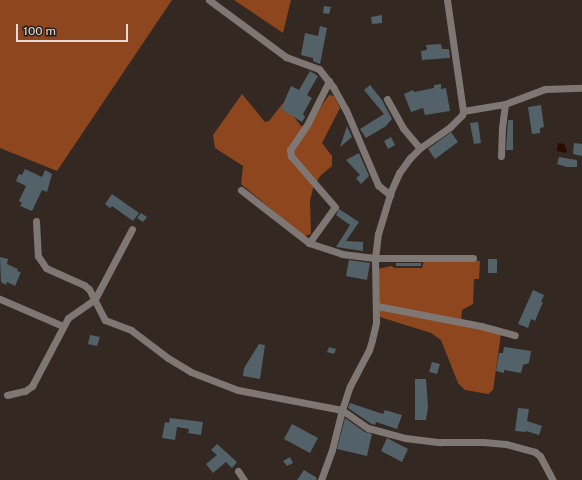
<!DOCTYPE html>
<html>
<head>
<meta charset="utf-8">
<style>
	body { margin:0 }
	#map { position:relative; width:582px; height:480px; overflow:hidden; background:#342822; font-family:"Public Sans",sans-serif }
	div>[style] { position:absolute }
	.forest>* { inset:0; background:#8d461e }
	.water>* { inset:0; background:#2d0a00 }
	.building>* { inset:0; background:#536268 }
	.minor>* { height:7px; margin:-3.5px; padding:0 3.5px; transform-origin:3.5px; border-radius:3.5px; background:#7e7774 }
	span { translate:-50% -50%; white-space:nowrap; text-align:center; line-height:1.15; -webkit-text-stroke:3px #2a1e19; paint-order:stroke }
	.scale { position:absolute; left:16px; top:24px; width:112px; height:18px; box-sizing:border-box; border:2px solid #e2dad6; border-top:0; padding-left:5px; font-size:12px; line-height:14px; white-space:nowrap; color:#e2dad6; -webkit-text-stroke:3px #2a1e19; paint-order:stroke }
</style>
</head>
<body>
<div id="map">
	<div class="forest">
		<i style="clip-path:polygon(0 0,172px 0,57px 171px,0 148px)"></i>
		<i style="clip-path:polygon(234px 0,291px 0,283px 33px)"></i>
		<i style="clip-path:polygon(242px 94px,265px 122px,269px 121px,283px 103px,301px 126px,308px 126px,329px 95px,334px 96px,340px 108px,322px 143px,332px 156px,332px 166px,320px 176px,313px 188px,310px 201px,311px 234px,304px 236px,300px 233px,241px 184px,243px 166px,215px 148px,213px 135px)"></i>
		<i style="clip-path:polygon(424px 260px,480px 261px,479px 279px,474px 279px,473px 304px,462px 310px,461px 324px,501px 334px,493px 390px,488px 394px,465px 390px,458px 383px,441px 340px,431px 333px,380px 317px,378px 314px,378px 269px,391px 266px,395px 268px,422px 268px)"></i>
	</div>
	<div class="water">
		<i style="clip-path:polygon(558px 143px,564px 144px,567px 150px,566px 153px,557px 151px)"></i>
	</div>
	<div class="building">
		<i style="clip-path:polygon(324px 6px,331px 7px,329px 14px,323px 13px)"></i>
		<i style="clip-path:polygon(382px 15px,382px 23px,372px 24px,371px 17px)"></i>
		<i style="clip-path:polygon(320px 26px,327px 28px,320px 64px,313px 61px,313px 58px,301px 55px,305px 33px,318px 36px)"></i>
		<i style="clip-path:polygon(441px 44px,442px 49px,449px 49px,450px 58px,422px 60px,421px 51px,427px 50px,426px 45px)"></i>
		<i style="clip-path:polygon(310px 71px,318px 76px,307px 95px,312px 98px,303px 114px,305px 117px,302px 122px,281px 109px,291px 86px,299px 90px)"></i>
		<i style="clip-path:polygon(441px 84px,441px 89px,446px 88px,450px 111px,425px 115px,423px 108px,411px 112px,404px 94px,413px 90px,414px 92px,434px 88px,434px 85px)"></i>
		<i style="clip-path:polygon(370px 85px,382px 100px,392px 119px,386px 126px,366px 138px,360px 129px,384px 114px,364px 90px)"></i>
		<i style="clip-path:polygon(541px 105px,544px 127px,540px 128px,540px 133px,532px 134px,528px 107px)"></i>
		<i style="clip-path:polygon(508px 120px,513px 120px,513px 150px,506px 150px)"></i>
		<i style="clip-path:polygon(478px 122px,481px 143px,474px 144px,470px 123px)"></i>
		<i style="clip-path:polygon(347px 126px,352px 137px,340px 147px)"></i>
		<i style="clip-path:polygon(451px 132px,458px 142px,435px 159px,428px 149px)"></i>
		<i style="clip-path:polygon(391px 137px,395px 145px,388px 149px,384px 141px)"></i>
		<i style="clip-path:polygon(574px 143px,582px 144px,582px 156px,573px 154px)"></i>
		<i style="clip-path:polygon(359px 153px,369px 176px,361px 184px,356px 178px,360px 175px,346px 160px)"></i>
		<i style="clip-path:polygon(559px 157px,577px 160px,577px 167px,567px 167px,557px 164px)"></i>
		<i style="clip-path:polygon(25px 169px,42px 177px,45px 170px,52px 174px,47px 192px,42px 190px,32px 211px,20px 206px,22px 203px,19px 201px,26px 186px,16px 181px,19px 174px,22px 175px)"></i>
		<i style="clip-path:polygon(112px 194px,139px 213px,133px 221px,112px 206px,110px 208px,105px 204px)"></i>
		<i style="clip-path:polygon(339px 209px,359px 222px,346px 241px,363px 242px,363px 251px,336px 247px,350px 225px,336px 215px)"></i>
		<i style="clip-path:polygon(141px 213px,147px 217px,143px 222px,137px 218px)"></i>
		<i style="clip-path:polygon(0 257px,8px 259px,7px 264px,18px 269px,17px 271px,21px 272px,15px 286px,7px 282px,6px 285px,1px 282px)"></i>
		<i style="clip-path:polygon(488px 259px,497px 259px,497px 273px,488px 273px)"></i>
		<i style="clip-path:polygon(349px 260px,370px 263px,367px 280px,346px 276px)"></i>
		<i style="clip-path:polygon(396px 263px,421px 263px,421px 266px,396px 266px)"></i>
		<i style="clip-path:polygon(533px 290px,544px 295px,541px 302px,543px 302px,535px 321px,531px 319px,528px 328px,518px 324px)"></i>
		<i style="clip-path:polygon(90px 335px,100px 337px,97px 346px,88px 344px)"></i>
		<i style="clip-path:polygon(259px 344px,265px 345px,260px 379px,243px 376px,244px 368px)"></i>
		<i style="clip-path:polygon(329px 347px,336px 349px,334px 354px,327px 352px)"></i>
		<i style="clip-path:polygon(504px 347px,531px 351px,529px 363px,523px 365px,521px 373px,504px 370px,504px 373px,496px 371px,499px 353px,503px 353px)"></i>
		<i style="clip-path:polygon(432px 362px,440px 364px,437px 374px,429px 372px)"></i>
		<i style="clip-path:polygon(415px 379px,426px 379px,428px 407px,426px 420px,415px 420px)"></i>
		<i style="clip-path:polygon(350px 403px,383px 414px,385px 410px,402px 415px,397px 429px,376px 422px,375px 425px,370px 423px,348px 408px)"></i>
		<i style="clip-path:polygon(518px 408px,529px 409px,527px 421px,542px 426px,539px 435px,526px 431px,526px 432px,515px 431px)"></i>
		<i style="clip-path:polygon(170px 418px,203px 422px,201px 435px,188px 433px,189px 429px,177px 427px,175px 440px,162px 438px,165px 422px,169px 423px)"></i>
		<i style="clip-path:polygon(345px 418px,365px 432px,372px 434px,367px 456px,337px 449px)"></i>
		<i style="clip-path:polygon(292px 424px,318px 438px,310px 453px,284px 439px)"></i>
		<i style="clip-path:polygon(387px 438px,408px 449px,402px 462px,381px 451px)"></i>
		<i style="clip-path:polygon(217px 444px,237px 462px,232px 468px,226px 462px,213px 473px,206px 464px,217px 455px,211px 450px)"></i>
		<i style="clip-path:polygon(290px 457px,293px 463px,287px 466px,283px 461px)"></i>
		<i style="clip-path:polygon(304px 470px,317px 478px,316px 480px,297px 480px)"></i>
	</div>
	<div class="minor">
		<i style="left:209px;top:0;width:96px;rotate:36.5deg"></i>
		<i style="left:286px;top:57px;width:35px;rotate:20deg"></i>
		<i style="left:319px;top:69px;width:23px;rotate:52deg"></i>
		<i style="left:333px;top:87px;width:26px;rotate:61deg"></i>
		<i style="left:346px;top:110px;width:82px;rotate:66.9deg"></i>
		<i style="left:378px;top:185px;width:16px;rotate:40deg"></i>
		<i style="left:447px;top:0;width:112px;rotate:81.8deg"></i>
		<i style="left:387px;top:99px;width:33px;rotate:61deg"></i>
		<i style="left:403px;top:128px;width:26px;rotate:50deg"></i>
		<i style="left:501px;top:156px;width:28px;rotate:-88deg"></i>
		<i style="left:502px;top:128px;width:24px;rotate:-83deg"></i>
		<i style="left:241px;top:190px;width:86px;rotate:37.9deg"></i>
		<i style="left:309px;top:243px;width:35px;rotate:18deg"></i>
		<i style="left:342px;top:254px;width:33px;rotate:7deg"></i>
		<i style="left:375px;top:258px;width:98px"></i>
		<i style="left:36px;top:221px;width:35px;rotate:87deg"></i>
		<i style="left:38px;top:256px;width:14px;rotate:56deg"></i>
		<i style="left:46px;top:268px;width:42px;rotate:24.1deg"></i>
		<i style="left:84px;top:285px;width:6px;rotate:39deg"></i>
		<i style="left:89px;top:289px;width:35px;rotate:63deg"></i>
		<i style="left:105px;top:320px;width:28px;rotate:21deg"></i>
		<i style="left:131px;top:330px;width:46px;rotate:37.1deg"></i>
		<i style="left:168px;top:358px;width:27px;rotate:31deg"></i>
		<i style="left:191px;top:372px;width:50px;rotate:21deg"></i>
		<i style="left:238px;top:390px;width:106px;rotate:10.9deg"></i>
		<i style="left:342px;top:410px;width:32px;rotate:35deg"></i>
		<i style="left:368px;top:428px;width:38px;rotate:15deg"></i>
		<i style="left:405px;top:438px;width:35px;rotate:7deg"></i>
		<i style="left:440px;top:442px;width:43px"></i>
		<i style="left:483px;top:442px;width:23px;rotate:5deg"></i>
		<i style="left:506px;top:444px;width:30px;rotate:15deg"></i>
		<i style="left:535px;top:452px;width:6px;rotate:39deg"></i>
		<i style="left:540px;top:456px;width:27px;rotate:62deg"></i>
		<i style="left:309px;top:243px;width:44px;rotate:-54.2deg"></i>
		<i style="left:335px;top:207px;width:67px;rotate:-130.8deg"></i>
		<i style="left:291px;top:156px;width:6px;rotate:-99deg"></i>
		<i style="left:290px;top:150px;width:32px;rotate:-56deg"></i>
		<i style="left:308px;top:123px;width:47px;rotate:-63.4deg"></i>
		<i style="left:0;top:299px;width:69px;rotate:23.2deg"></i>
		<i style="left:377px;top:306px;width:106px;rotate:10.9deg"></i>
		<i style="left:481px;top:326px;width:35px;rotate:15deg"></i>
		<i style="left:7px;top:395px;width:18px;rotate:-13deg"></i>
		<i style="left:25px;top:391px;width:9px;rotate:-36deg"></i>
		<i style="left:32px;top:386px;width:77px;rotate:-62.1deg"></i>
		<i style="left:68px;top:318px;width:33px;rotate:-35deg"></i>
		<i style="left:95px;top:299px;width:79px;rotate:-62.1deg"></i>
		<i style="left:238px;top:471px;width:11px;rotate:56deg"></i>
		<i style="left:321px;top:480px;width:32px;rotate:-70deg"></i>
		<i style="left:332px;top:450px;width:41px;rotate:-76deg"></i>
		<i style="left:342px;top:410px;width:25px;rotate:-72deg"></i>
		<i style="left:350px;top:386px;width:41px;rotate:-62.2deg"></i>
		<i style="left:369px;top:350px;width:10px;rotate:-73deg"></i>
		<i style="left:372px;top:340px;width:18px;rotate:-77deg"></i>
		<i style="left:376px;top:322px;width:64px;rotate:-90.9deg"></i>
		<i style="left:375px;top:258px;width:24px;rotate:-83deg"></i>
		<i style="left:378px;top:234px;width:45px;rotate:-73.2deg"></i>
		<i style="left:391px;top:191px;width:20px;rotate:-66deg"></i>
		<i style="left:399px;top:173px;width:19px;rotate:-54deg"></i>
		<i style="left:410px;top:158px;width:14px;rotate:-45deg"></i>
		<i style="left:420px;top:148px;width:37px;rotate:-35deg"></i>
		<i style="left:450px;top:127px;width:17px;rotate:-45deg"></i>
		<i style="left:462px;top:115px;width:4px;rotate:-76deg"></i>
		<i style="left:463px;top:111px;width:43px;rotate:-9.5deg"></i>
		<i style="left:505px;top:104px;width:43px;rotate:-20.6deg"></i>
		<i style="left:545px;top:89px;width:37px;rotate:-2deg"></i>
	</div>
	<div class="scale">100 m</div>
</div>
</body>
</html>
